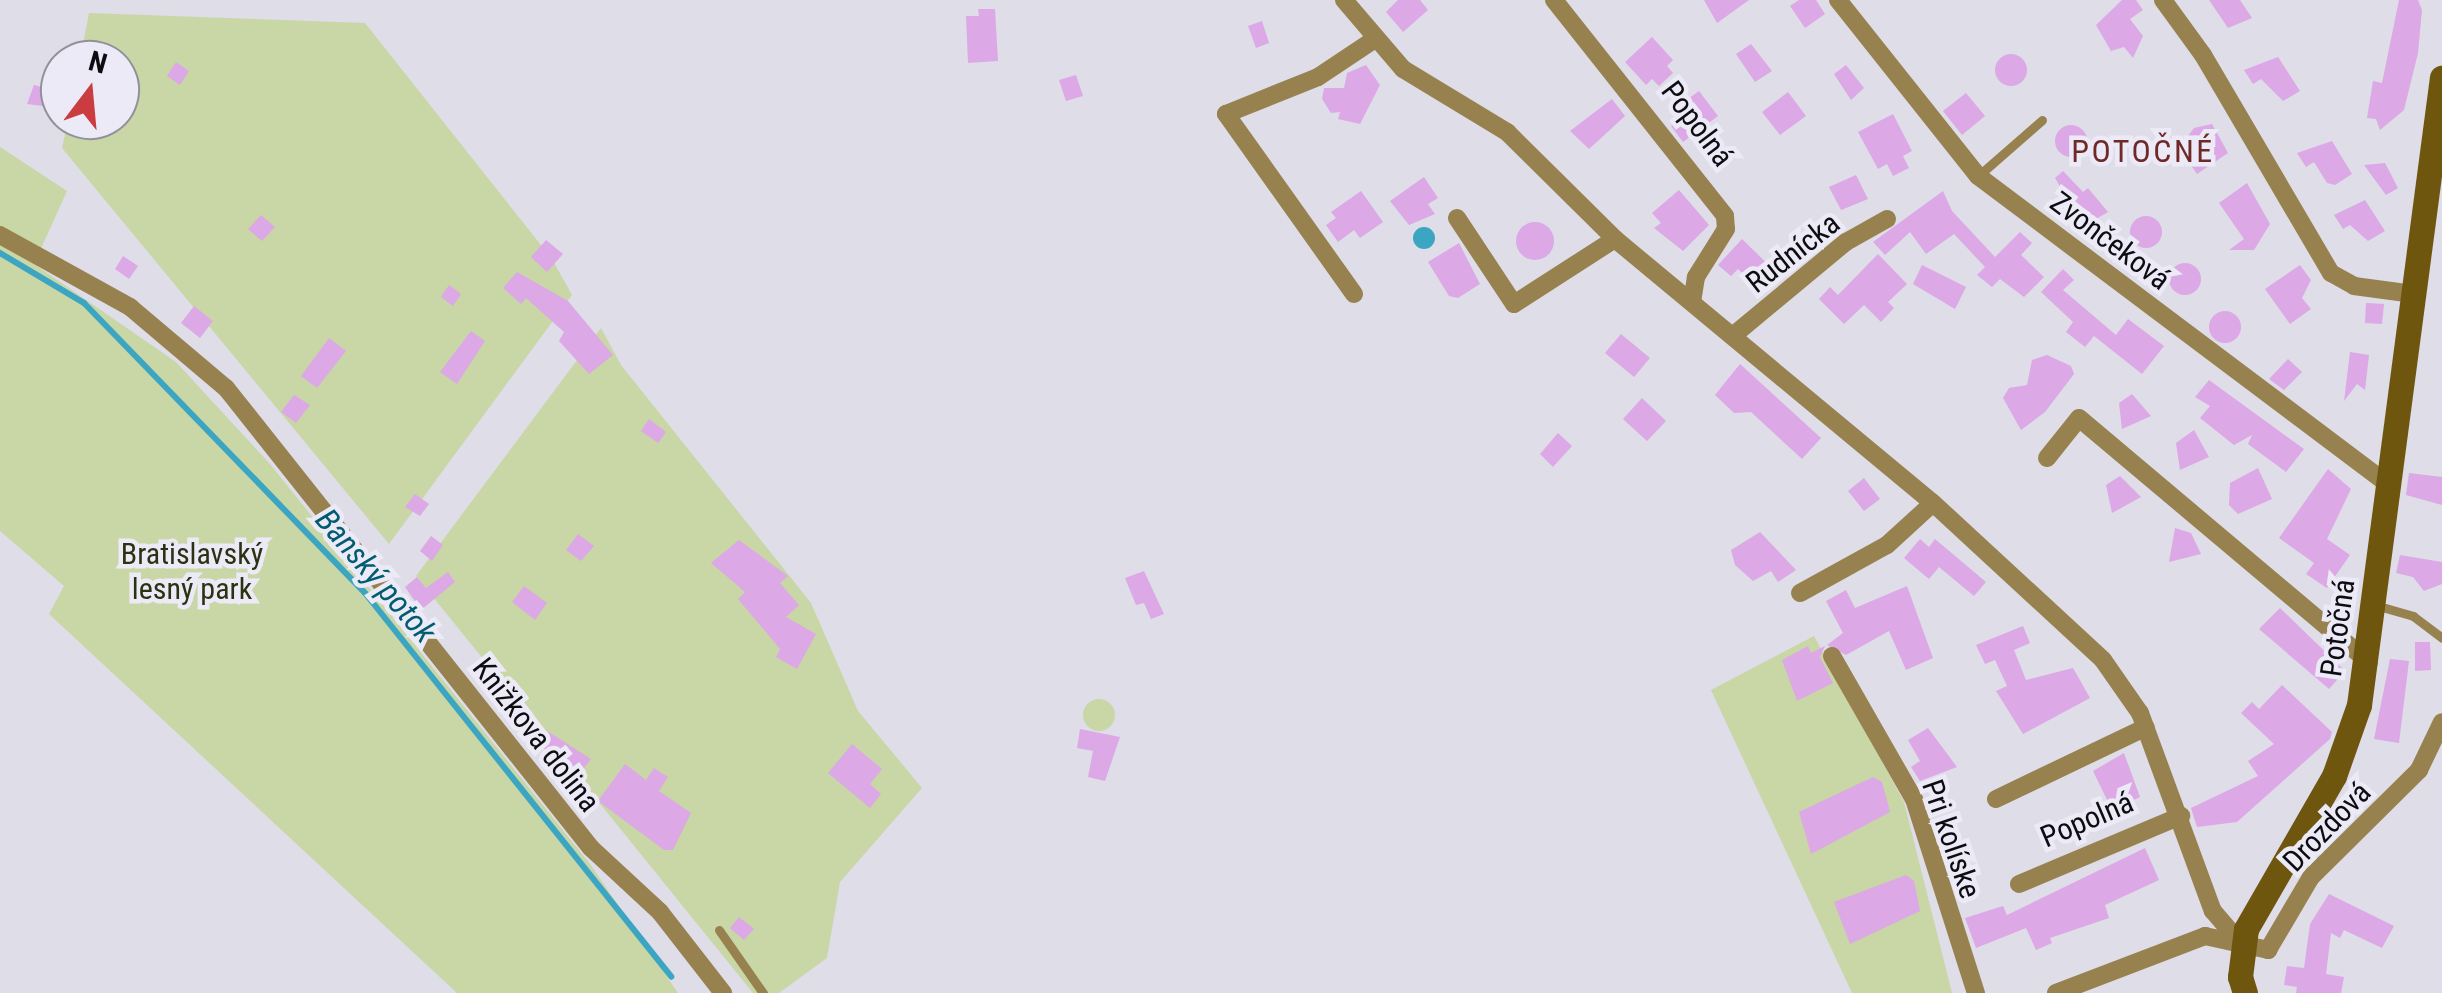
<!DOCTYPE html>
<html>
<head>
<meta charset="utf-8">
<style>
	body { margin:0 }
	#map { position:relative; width:2442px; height:993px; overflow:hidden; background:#dedde8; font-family:"Roboto Condensed",sans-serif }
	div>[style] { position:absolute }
	.green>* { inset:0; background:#c9d6a6 }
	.round { border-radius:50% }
	.water>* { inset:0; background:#3ba5c2 }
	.stream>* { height:6px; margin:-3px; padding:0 3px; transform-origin:3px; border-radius:3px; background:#3ba5c2 }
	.building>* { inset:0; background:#dca8e6 }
	.lane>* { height:9px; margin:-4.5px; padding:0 4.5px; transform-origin:4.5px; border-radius:4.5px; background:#97824f }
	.street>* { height:18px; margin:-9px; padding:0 9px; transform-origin:9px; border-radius:9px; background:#97824f }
	.secondary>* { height:25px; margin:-12.5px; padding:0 12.5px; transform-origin:12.5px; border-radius:12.5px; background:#6f560f }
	span { translate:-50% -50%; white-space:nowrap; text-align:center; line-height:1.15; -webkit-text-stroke:9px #ebeaf6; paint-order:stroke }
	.street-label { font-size:30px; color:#0d0c10 }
	.park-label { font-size:30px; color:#2b3211 }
	.neighbourhood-label { font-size:32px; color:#6f2928; letter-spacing:2.5px }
	.water-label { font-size:32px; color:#005c70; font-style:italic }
	.north { position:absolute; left:40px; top:40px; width:100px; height:100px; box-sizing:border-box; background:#ebeaf6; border:2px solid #92919a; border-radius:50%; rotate:16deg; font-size:28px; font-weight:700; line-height:40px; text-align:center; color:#0d0c10 }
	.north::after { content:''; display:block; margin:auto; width:35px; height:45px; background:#cb3c40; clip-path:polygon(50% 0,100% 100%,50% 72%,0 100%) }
</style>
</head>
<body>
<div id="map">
	<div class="green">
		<i style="clip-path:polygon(89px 13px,365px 23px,552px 259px,572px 295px,389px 544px,62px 148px,68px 120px,120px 120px,120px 60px,80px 60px)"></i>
		<i style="clip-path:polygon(0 147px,67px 191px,34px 264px,176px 362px,270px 464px,590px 864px,678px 993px,457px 993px,49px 614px,64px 586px,0 531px)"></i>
		<i style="clip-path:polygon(601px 328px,621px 365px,811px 603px,858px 711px,922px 788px,840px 882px,827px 958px,779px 993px,753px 993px,416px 576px)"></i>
		<i style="clip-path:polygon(1814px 636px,1904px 802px,1952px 993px,1852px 993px,1711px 690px)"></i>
		<i class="round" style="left:1083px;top:699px;width:32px;height:32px"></i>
	</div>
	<div class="water">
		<i class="round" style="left:1413px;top:227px;width:22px;height:22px"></i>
	</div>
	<div class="stream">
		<i style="left:0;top:253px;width:98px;rotate:30.8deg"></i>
		<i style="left:84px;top:303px;width:404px;rotate:45.9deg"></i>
		<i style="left:365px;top:593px;width:491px;rotate:51.4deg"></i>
	</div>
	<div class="building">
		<i style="clip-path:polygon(1398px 0,1420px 0,1428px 10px,1403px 32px,1386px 12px)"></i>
		<i style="clip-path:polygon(1704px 0,1749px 0,1717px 23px)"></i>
		<i style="clip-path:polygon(1799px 0,1816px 0,1825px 14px,1805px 28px,1790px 6px)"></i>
		<i style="clip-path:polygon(2122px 0,2136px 0,2143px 10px,2130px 19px,2143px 36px,2133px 58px,2124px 47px,2111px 51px,2096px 25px)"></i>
		<i style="clip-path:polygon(2209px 0,2240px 0,2252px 18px,2228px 28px)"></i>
		<i style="clip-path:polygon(2399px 0,2418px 0,2422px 10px,2418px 53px,2404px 110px,2380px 130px,2376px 119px,2367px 118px,2373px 81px,2382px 83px)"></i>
		<i style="clip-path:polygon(978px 9px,995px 9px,998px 61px,968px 63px,966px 16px,979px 16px)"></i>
		<i style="clip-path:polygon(1262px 21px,1269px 43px,1256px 48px,1248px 26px)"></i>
		<i style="clip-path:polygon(1652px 37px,1673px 60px,1667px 66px,1673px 73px,1659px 86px,1652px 79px,1646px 85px,1625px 62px)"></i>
		<i style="clip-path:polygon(1751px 44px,1772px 71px,1755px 82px,1736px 54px)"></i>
		<i class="round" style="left:1995px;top:54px;width:32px;height:32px"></i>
		<i style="clip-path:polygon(2278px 57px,2300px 91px,2283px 101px,2261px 79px,2253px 84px,2244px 70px)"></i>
		<i style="clip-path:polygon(176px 62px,189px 71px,180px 85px,167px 76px)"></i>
		<i style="clip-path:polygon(1366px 65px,1380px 85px,1360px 124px,1338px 119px,1340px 112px,1331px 113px,1322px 99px,1324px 88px,1344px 88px,1347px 73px)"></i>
		<i style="clip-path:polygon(1846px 65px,1864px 88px,1851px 100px,1834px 74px)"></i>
		<i style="clip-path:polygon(1076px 75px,1083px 96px,1066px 101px,1059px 80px)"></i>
		<i style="clip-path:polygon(34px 85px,56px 91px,51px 107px,27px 104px)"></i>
		<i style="clip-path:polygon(1699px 91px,1718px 116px,1683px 142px,1671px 126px,1682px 118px,1675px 108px)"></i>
		<i style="clip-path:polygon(1788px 92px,1806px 116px,1780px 135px,1762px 112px)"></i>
		<i style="clip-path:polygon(1966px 93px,1985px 116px,1962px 135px,1943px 111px)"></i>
		<i style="clip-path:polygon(1612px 99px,1625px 116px,1589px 149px,1570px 131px)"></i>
		<i style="clip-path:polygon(1893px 114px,1912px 151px,1903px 156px,1909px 168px,1893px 176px,1887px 164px,1878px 169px,1858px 132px)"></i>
		<i style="clip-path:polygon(2212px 124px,2228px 153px,2197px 174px,2179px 148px,2194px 128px)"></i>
		<i class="round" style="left:2055px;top:125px;width:32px;height:32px"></i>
		<i style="clip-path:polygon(2332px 141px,2352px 174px,2335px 185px,2327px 183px,2314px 162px,2306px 167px,2297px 153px)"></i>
		<i style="clip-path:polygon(2385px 163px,2398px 188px,2386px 195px,2364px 165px)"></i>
		<i style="clip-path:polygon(2063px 171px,2083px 192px,2088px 188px,2108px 212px,2084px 226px,2055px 178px)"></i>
		<i style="clip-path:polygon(1856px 175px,1868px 199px,1841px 210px,1829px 187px)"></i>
		<i style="clip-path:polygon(1424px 177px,1438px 198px,1428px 204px,1435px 214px,1409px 225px,1390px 201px)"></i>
		<i style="clip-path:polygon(2247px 183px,2270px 224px,2254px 250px,2229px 250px,2244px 239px,2219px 203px)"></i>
		<i style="clip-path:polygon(1679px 190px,1709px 225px,1683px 251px,1654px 228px,1661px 223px,1652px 213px)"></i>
		<i style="clip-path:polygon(1361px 191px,1383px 222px,1360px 238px,1354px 230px,1338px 242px,1326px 225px,1336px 218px,1331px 212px)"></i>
		<i style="clip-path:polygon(1943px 191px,1952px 211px,1995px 257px,2020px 232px,2032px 243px,2021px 255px,2044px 277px,2024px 297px,2000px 279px,1992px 287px,1977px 275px,1985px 267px,1954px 234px,1926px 254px,1910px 232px,1885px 255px,1873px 242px)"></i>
		<i style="clip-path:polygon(2365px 200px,2385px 231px,2368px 241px,2350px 225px,2343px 229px,2334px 215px)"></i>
		<i style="clip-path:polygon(261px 215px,275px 227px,262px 241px,248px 229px)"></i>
		<i class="round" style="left:2130px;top:216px;width:32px;height:32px"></i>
		<i class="round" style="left:1516px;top:222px;width:38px;height:38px"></i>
		<i style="clip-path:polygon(1742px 239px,1782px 278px,1764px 294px,1738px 269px,1731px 276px,1718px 265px)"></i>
		<i style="clip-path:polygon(546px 240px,563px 254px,547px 272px,531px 257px)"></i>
		<i style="clip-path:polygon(1459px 243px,1480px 284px,1458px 298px,1449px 296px,1428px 262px)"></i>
		<i style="clip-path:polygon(1878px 254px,1907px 284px,1888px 302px,1894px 308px,1881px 322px,1864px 305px,1844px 324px,1819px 299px,1830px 287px,1838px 295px)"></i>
		<i style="clip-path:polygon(123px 256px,138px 266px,129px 279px,115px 269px)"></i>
		<i class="round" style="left:2169px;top:263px;width:32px;height:32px"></i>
		<i style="clip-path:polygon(1922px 265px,1966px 287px,1955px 309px,1913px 284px)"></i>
		<i style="clip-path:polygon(2300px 265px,2311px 280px,2302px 298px,2311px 309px,2290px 324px,2265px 289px)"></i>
		<i style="clip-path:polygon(2063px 269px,2074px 280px,2063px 290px,2116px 335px,2128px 319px,2164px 346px,2142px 374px,2094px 336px,2085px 347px,2066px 332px,2073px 322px,2041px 292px)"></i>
		<i style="clip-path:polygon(517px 272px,568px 301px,613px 355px,589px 374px,559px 341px,564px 332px,526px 298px,521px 304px,503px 288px)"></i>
		<i style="clip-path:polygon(449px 285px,461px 294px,453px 306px,441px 297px)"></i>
		<i style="clip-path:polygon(2366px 303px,2384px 304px,2382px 324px,2365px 323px)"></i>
		<i style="clip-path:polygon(194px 306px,213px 321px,200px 338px,181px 323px)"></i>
		<i class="round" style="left:2209px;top:311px;width:32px;height:32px"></i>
		<i style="clip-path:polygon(471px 331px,485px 341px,457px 384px,440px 372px)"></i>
		<i style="clip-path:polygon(1621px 334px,1650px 358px,1634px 377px,1605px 353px)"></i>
		<i style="clip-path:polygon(329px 338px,346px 351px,317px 388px,301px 376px)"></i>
		<i style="clip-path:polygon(2350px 352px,2369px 355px,2365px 390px,2357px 384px,2344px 401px)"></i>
		<i style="clip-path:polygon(2047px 355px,2071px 366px,2074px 374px,2045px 412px,2021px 430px,2003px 398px,2009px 388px,2027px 385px,2032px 360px)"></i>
		<i style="clip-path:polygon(2288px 359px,2302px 372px,2284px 390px,2269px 379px)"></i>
		<i style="clip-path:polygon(1740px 364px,1821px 438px,1802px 459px,1751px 412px,1734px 413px,1715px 395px)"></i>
		<i style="clip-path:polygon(2209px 380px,2304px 449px,2286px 472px,2248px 444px,2252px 435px,2234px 445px,2200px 418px,2210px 406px,2195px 397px)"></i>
		<i style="clip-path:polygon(2132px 394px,2151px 416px,2122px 429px,2119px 403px)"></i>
		<i style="clip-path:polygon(294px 395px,310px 405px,296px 423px,281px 412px)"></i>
		<i style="clip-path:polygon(1642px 398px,1666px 421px,1647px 441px,1623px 419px)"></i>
		<i style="clip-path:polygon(649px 419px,666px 432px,658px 443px,641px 431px)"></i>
		<i style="clip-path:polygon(2194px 430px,2209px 457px,2180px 470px,2176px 443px)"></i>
		<i style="clip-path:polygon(1558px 433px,1572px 446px,1553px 467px,1540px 454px)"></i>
		<i style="clip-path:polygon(2258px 468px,2272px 499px,2238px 514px,2229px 505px,2230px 483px)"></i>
		<i style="clip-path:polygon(2328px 469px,2351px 489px,2327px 539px,2350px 555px,2327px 588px,2306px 574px,2314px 563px,2279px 538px)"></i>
		<i style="clip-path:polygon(2409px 473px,2442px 477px,2442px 505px,2406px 495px)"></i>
		<i style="clip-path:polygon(2120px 476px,2141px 497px,2112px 513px,2106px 485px)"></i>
		<i style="clip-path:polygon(1864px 478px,1880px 499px,1864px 511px,1848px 491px)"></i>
		<i style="clip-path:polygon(415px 494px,429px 504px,420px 516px,405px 507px)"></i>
		<i style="clip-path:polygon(2175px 528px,2191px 533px,2201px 554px,2169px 562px)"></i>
		<i style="clip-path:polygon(1760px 532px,1796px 570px,1778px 582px,1771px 571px,1753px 581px,1735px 565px,1731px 550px)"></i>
		<i style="clip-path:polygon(578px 534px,594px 546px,581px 561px,566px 550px)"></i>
		<i style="clip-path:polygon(431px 536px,443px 545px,432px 561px,420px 551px)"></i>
		<i style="clip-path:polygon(1920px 539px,1929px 547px,1935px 539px,1986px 582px,1974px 596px,1939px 567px,1929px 579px,1904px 558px)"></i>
		<i style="clip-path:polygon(739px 540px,788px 576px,780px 583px,799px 605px,786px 617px,816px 634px,797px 669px,776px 657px,780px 649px,738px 599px,745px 592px,711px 563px)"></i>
		<i style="clip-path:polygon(2400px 555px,2442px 562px,2442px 584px,2424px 591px,2413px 577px,2396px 573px)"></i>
		<i style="clip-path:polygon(1144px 571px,1164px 614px,1151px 619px,1144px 603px,1136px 605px,1125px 578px)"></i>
		<i style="clip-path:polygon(448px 572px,455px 582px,421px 610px,405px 587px,417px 577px,426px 588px)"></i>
		<i style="clip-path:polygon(524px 586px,547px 603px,535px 620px,512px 602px)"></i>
		<i style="clip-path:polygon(1907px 586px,1933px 658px,1906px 670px,1889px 631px,1846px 655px,1827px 645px,1843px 633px,1826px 601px,1846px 590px,1855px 608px)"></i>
		<i style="clip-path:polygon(2280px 608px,2345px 671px,2329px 689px,2259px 629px)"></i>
		<i style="clip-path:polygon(2023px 626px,2030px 643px,2014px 650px,2026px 680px,2073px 668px,2090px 698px,2023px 734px,1996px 691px,2007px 686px,1995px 660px,1985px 664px,1976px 645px)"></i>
		<i style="clip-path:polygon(2415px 642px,2430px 642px,2431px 670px,2415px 671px)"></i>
		<i style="clip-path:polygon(1808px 646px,1811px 653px,1825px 646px,1820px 657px,1833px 683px,1797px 701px,1782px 660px)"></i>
		<i style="clip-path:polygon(2390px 659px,2409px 661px,2399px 743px,2374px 739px)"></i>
		<i style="clip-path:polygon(2282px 685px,2332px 732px,2330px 739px,2237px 822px,2197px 827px,2191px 808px,2258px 776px,2248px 761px,2274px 744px,2241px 713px,2252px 702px,2259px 709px)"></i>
		<i style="clip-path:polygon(1928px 728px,1957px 767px,1920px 781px,1911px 767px,1920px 761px,1908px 740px)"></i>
		<i style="clip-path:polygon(544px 729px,591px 759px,578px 776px,535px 741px)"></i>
		<i style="clip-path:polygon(1080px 729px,1120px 737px,1105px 781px,1088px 777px,1093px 751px,1077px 748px)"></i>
		<i style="clip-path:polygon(852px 744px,882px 769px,870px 784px,881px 794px,870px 808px,828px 773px)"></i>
		<i style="clip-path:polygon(2124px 753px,2140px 797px,2112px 810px,2093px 771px)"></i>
		<i style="clip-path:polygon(625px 764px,646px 780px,654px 768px,668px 777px,659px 791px,691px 813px,673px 850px,664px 850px,598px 801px)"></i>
		<i style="clip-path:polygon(1873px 777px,1882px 782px,1890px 812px,1811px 854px,1799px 812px)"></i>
		<i style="clip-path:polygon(2341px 798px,2354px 810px,2343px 822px,2332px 812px)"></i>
		<i style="clip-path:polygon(2145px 848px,2159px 880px,2105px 905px,2109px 918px,2050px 938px,2052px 943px,2036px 950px,2026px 928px,1976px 948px,1965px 918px,2003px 906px,2007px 915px)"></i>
		<i style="clip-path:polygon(1906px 875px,1914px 881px,1920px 911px,1850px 944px,1834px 902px)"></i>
		<i style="clip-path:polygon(2329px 894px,2394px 926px,2382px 948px,2344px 930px,2340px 938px,2331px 933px,2326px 974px,2344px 977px,2341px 993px,2296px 993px,2297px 987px,2284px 985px,2287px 966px,2304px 968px,2310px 924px)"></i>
		<i style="clip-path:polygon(739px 917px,754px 929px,744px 940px,730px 928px)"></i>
	</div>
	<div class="lane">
		<i style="left:1978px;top:176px;width:85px;rotate:-41.2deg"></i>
		<i style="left:2375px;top:605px;width:40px;rotate:16deg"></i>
		<i style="left:2413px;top:616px;width:36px;rotate:37deg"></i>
		<i style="left:719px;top:930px;width:77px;rotate:55.1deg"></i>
	</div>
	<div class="street">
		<i style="left:1344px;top:0;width:91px;rotate:49.5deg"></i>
		<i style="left:1403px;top:69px;width:122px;rotate:31.2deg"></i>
		<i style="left:1507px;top:132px;width:152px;rotate:44.7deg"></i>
		<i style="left:1615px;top:239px;width:413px;rotate:39.7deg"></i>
		<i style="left:1933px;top:503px;width:231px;rotate:42.7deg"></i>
		<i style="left:2103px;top:660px;width:65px;rotate:55.1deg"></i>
		<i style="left:2140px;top:713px;width:211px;rotate:69.8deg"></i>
		<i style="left:2213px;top:911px;width:45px;rotate:49.5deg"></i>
		<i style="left:1554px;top:0;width:275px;rotate:51.6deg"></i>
		<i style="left:1725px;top:216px;width:13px;rotate:86deg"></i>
		<i style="left:1726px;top:229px;width:57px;rotate:122deg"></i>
		<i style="left:1696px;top:277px;width:25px;rotate:99deg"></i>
		<i style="left:1838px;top:0;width:225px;rotate:51.5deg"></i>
		<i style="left:1978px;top:176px;width:514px;rotate:36.94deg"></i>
		<i style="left:2163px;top:0;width:68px;rotate:54deg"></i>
		<i style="left:2203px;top:55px;width:253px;rotate:59.6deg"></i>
		<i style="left:2331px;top:273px;width:26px;rotate:29deg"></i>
		<i style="left:2354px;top:286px;width:60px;rotate:7.7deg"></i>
		<i style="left:1457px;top:218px;width:103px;rotate:56.5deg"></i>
		<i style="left:1514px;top:304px;width:120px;rotate:-32.8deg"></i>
		<i style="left:0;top:235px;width:149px;rotate:29deg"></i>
		<i style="left:130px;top:307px;width:126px;rotate:40.2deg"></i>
		<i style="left:226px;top:388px;width:587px;rotate:51.57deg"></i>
		<i style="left:591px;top:848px;width:94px;rotate:42.8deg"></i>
		<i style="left:660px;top:912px;width:103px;rotate:52.1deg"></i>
		<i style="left:1354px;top:294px;width:221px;rotate:-125.4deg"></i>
		<i style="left:1226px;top:114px;width:99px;rotate:-21.9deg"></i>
		<i style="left:1318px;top:77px;width:69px;rotate:-33.7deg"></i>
		<i style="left:1735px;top:334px;width:144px;rotate:-39.7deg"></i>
		<i style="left:1846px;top:242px;width:47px;rotate:-29.3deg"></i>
		<i style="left:2047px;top:458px;width:51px;rotate:-51.3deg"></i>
		<i style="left:2079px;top:418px;width:379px;rotate:40.1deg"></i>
		<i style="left:1800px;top:593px;width:99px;rotate:-28.9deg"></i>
		<i style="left:1887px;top:545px;width:62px;rotate:-42.4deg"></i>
		<i style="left:1832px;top:656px;width:165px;rotate:60.2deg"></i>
		<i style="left:1914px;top:799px;width:204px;rotate:72.3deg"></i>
		<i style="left:1996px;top:799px;width:166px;rotate:-25.6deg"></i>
		<i style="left:2019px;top:884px;width:176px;rotate:-22.8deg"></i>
		<i style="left:2056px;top:993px;width:160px;rotate:-20.9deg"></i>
		<i style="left:2205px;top:936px;width:65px;rotate:12.5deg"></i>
		<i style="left:2268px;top:950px;width:85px;rotate:-59.5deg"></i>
		<i style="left:2311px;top:877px;width:152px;rotate:-44.7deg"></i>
		<i style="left:2419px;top:770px;width:53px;rotate:-64.4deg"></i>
	</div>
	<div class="secondary">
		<i style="left:2245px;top:993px;width:17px;rotate:-107deg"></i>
		<i style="left:2240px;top:977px;width:48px;rotate:-82.9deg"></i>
		<i style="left:2246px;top:929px;width:177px;rotate:-60.1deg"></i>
		<i style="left:2334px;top:776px;width:75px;rotate:-70.6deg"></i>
		<i style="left:2359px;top:705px;width:633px;rotate:-82.47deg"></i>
	</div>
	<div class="street-label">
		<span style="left:1697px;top:124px;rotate:53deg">Popolná</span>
		<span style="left:2110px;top:241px;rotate:37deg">Zvončeková</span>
		<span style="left:1793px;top:253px;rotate:-38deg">Rudnícka</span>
		<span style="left:2338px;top:628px;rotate:-82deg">Potočná</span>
		<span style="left:536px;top:735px;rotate:52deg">Knižkova dolina</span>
		<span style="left:2087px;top:820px;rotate:-23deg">Popolná</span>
		<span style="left:2327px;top:827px;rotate:-46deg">Drozdová</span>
		<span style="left:1951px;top:839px;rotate:71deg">Pri kolíske</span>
	</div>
	<div class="park-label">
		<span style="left:192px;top:571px">Bratislavský<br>lesný park</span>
	</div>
	<div class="neighbourhood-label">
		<span style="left:2143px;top:151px">POTOČNÉ</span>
	</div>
	<div class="water-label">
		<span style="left:376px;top:576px;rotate:49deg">Banský potok</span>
	</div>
	<div class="north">N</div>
</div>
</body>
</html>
